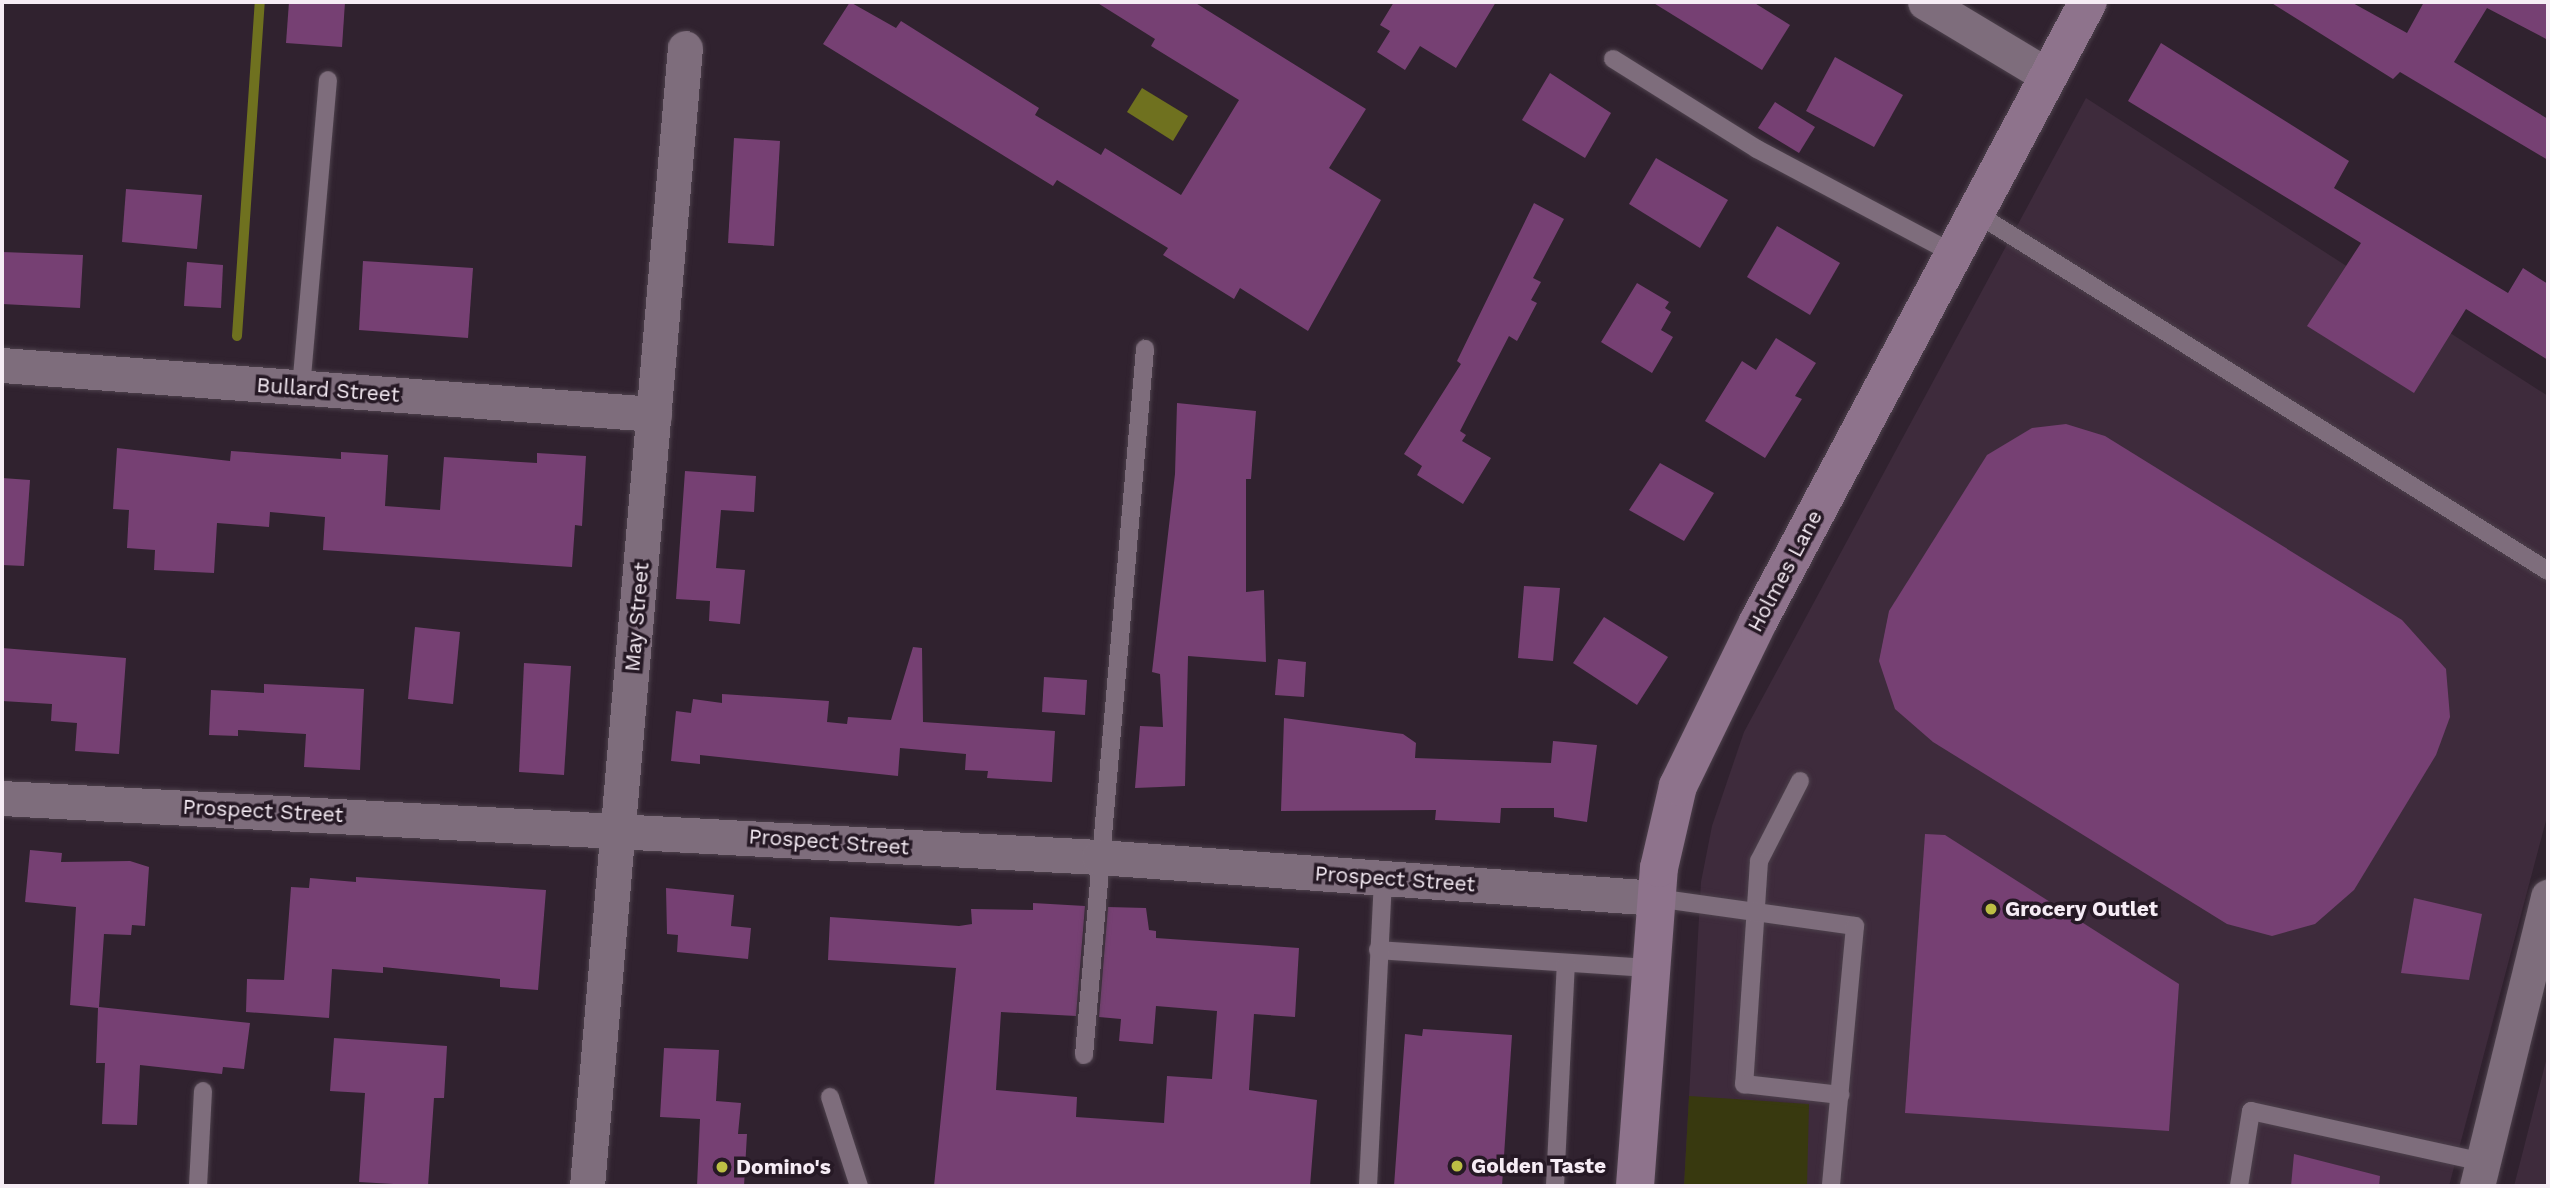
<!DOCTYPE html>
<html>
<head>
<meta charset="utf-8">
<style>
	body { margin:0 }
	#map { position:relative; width:2550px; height:1188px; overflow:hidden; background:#30222f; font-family:"Work Sans",sans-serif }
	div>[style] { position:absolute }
	.built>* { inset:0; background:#3e2b3c }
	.green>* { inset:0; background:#38390f }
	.water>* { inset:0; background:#6f711f }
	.stream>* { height:10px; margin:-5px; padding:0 5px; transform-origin:5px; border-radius:5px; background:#6f711f }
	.building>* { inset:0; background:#764073 }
	.roads { filter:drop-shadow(0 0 2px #4d414c) drop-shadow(0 0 2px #4d414c) }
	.lane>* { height:18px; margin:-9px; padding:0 9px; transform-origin:9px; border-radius:9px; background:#7e6d7c }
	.street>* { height:35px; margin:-17.5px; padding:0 17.5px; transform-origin:17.5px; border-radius:17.5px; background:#7e6d7c }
	.secondary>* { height:38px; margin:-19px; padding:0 19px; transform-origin:19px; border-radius:19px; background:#8e738c }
	.dots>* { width:19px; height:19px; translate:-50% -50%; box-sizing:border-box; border:4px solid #261925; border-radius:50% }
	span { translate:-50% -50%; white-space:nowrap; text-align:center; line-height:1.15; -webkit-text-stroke:7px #261925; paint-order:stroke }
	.street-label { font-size:21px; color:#f6ecf5 }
	.poi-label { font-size:21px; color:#f6ecf5; font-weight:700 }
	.left { translate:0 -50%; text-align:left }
	.frame { position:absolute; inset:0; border:4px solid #f6ecf5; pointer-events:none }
</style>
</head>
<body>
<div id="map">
	<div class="built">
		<i style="clip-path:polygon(2086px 98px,2548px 396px,2548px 813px,2449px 1186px,1684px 1186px,1701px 882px,1712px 826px,1744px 732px)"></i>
		<i style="clip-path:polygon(2548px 1053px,2548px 1186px,2514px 1186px,2522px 1155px)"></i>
	</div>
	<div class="green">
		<i style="clip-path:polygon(1689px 1096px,1809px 1104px,1807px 1186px,1684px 1186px)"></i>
	</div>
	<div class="water">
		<i style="clip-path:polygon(1142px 88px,1188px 116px,1173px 141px,1127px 112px)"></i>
	</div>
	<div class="stream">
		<i style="left:237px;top:336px;width:335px;rotate:-86.1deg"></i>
	</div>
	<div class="building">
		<i style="clip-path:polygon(289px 2px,345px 2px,342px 47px,286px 43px)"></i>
		<i style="clip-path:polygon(850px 2px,896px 28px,901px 21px,1039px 108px,1035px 115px,1101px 155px,1105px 148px,1181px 195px,1239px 100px,1151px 46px,1155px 39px,1096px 2px,1194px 2px,1366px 109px,1329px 168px,1381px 200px,1308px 331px,1240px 288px,1234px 299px,1163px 255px,1168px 248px,1057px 180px,1053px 186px,823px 44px)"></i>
		<i style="clip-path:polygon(1394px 2px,1496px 2px,1456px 68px,1420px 46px,1405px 70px,1377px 52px,1390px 31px,1380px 25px)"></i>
		<i style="clip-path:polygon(1652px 2px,1753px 2px,1790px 25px,1762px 70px)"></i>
		<i style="clip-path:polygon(2270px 2px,2351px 2px,2407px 33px,2424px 2px,2548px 2px,2548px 40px,2487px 8px,2454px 62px,2548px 119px,2548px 160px,2400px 72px,2393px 79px)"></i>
		<i style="clip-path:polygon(2161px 43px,2349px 161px,2334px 188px,2508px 293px,2523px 268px,2548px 284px,2548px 360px,2466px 309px,2414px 393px,2307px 326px,2361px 243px,2128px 101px)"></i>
		<i style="clip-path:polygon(1835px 57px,1903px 95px,1874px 147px,1806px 111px)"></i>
		<i style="clip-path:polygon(1550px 73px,1611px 113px,1585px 158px,1522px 120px)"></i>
		<i style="clip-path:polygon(1775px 102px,1815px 127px,1799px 153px,1758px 128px)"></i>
		<i style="clip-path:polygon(734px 138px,780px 141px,774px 246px,728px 243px)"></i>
		<i style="clip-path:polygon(1656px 158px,1728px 200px,1700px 248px,1629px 204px)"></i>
		<i style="clip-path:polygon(126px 189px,202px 195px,197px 249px,122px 242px)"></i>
		<i style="clip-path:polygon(1534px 203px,1564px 219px,1533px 278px,1541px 282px,1531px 300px,1537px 303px,1517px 341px,1509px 336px,1460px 431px,1466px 435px,1462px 441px,1491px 458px,1463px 504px,1417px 475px,1422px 466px,1404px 454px,1461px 364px,1457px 361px)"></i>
		<i style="clip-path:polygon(1777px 226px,1840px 263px,1810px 315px,1747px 277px)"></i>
		<i style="clip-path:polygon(2px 252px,83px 255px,80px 308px,2px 304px)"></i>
		<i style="clip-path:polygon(363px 261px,473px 268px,468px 338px,359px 330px)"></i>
		<i style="clip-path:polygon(187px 262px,223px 265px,221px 308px,184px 306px)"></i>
		<i style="clip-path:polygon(1637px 283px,1669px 302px,1665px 308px,1671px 312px,1661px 330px,1673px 337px,1652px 373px,1601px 342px)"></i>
		<i style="clip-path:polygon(1776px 338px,1816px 363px,1795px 396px,1802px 399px,1765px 458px,1705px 421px,1742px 361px,1756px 370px)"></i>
		<i style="clip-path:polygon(1177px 403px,1256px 411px,1251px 479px,1246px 479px,1246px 592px,1264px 590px,1266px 662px,1188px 656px,1185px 786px,1135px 788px,1140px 726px,1163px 727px,1160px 674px,1152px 672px,1175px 474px)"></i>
		<i style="clip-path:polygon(2066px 424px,2105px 436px,2402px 620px,2446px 669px,2450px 717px,2436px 755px,2354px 890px,2315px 924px,2272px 936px,2227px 924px,1933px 742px,1895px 709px,1879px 661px,1889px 611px,1987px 455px,2032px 428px)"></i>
		<i style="clip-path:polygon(117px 448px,230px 461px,231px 451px,341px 459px,341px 452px,388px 455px,385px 506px,440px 510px,444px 457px,537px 463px,537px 453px,586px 456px,582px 526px,575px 525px,572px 567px,323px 550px,325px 517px,270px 512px,269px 527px,217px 523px,214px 573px,154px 570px,155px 550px,127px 548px,129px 510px,113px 509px)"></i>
		<i style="clip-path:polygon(1660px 463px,1714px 493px,1684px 541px,1629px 510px)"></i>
		<i style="clip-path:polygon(685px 471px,756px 476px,754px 512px,721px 510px,716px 568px,745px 570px,740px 624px,709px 621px,710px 601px,676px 599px)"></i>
		<i style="clip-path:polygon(2px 478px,30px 480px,24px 566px,2px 565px)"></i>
		<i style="clip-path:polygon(1524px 586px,1560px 588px,1553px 661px,1518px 658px)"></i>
		<i style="clip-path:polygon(1604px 617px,1668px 657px,1637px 705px,1573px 663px)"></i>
		<i style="clip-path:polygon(415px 627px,460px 632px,453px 704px,408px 699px)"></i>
		<i style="clip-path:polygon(913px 647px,922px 648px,923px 722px,1055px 731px,1052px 782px,987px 778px,988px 771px,965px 770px,966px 754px,900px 748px,898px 776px,700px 755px,700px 764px,671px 761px,676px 711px,691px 713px,693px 699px,722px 703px,722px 694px,829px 701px,827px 722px,847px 724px,848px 717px,891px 720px)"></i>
		<i style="clip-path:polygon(2px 648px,126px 658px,119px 754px,75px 751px,77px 723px,51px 721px,52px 704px,2px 701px)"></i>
		<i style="clip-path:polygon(1278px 659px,1306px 662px,1304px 697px,1275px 695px)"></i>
		<i style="clip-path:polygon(524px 663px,571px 666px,564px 775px,519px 772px)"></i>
		<i style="clip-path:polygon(1044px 677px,1087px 680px,1085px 715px,1042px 712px)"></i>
		<i style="clip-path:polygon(264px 684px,364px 689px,360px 770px,304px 767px,306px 734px,238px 730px,238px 736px,209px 735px,211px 690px,264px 693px)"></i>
		<i style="clip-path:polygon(1284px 718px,1403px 734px,1416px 743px,1415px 758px,1551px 763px,1553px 741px,1597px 745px,1587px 822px,1554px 817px,1554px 808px,1501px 808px,1500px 823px,1435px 820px,1436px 810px,1281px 811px)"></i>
		<i style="clip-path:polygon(1925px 834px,1945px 835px,2179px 984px,2169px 1131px,1905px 1113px)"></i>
		<i style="clip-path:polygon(30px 850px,62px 853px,61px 862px,130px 861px,149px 867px,145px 926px,132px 925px,131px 935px,104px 934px,99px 1007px,250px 1023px,244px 1069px,223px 1067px,222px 1074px,140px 1065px,137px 1125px,102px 1124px,105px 1063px,96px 1063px,98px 1008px,70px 1005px,76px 907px,25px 902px)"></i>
		<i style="clip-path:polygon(356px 877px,546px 890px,538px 990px,500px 987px,500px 979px,383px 967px,383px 973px,332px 969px,329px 1018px,246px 1012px,247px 979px,284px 980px,291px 887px,309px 888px,310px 878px,356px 882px)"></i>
		<i style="clip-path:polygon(666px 888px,734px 895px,731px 926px,751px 928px,748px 959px,677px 952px,678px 935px,667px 934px)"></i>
		<i style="clip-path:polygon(2414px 898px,2482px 914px,2469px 980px,2401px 973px)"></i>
		<i style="clip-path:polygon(1033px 903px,1085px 906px,1076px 1016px,1001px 1012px,996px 1090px,1077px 1097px,1076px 1117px,1164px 1123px,1167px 1076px,1212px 1079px,1217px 1011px,1156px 1006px,1153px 1044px,1119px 1041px,1121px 1019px,1099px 1017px,1108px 907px,1146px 908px,1149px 930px,1156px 931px,1156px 938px,1299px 948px,1295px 1017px,1254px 1014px,1249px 1090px,1317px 1100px,1310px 1186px,934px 1186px,956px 968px,828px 960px,830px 917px,959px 926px,972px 924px,971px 909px,1033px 910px)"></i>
		<i style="clip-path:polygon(1423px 1029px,1512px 1035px,1502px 1186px,1394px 1186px,1405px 1034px,1422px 1036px)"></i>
		<i style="clip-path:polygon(334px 1038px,447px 1046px,444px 1098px,434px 1098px,428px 1186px,359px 1182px,365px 1093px,330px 1091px)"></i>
		<i style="clip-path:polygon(664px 1048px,719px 1050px,716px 1101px,741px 1103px,738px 1134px,747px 1134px,744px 1186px,697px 1186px,700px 1119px,660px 1117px)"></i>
		<i style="clip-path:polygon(2294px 1154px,2380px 1176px,2379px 1186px,2291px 1186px)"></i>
	</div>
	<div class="roads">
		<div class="lane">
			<i style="left:1613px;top:59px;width:170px;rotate:32deg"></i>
			<i style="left:1757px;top:149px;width:222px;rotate:28deg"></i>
			<i style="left:1974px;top:212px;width:677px;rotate:32.02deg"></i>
			<i style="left:301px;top:388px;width:309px;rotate:-85deg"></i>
			<i style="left:1800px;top:781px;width:90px;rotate:117.1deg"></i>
			<i style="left:1759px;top:861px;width:224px;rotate:93.8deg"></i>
			<i style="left:1744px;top:1084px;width:97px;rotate:6.5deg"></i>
			<i style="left:1656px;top:898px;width:201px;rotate:8deg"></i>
			<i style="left:1855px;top:926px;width:261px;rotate:95.3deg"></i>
			<i style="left:1378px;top:950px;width:273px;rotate:3.8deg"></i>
			<i style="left:1084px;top:1055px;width:709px;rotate:-85.06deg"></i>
			<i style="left:830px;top:1097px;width:94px;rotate:72deg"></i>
			<i style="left:198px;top:1186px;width:95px;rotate:-87deg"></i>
			<i style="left:1368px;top:1186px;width:308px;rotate:-87.2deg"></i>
			<i style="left:1555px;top:1186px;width:223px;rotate:-87.2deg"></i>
			<i style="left:2239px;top:1186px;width:76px;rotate:-80.9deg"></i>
			<i style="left:2251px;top:1111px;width:238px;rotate:12.4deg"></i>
		</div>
		<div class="street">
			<i style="left:1925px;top:2px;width:144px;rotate:31deg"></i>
			<i style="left:2px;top:365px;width:654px;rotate:4.3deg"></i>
			<i style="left:2px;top:798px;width:1099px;rotate:3.08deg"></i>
			<i style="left:1099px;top:857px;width:559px;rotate:4.21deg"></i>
			<i style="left:587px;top:1186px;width:1142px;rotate:-85.08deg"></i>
			<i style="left:2477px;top:1186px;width:298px;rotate:-76.2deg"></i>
		</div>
		<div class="secondary">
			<i style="left:1635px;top:1186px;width:319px;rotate:-85.7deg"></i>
			<i style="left:1659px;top:868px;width:84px;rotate:-77deg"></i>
			<i style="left:1678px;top:786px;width:182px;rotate:-64deg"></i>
			<i style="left:1758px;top:622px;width:702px;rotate:-61.98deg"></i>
		</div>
	</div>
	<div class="dots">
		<i style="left:1991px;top:909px;background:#bcbf44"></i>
		<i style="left:1457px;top:1166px;background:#bcbf44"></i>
		<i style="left:722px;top:1167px;background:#bcbf44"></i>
	</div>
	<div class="street-label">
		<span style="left:328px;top:390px;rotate:4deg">Bullard Street</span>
		<span style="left:1785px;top:571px;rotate:-62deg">Holmes Lane</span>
		<span style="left:637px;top:617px;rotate:-85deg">May Street</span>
		<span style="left:263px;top:811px;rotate:3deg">Prospect Street</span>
		<span style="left:829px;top:842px;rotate:4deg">Prospect Street</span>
		<span style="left:1395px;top:879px;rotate:4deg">Prospect Street</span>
	</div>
	<div class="poi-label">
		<span class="left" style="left:2005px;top:909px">Grocery Outlet</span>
		<span class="left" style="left:1471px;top:1166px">Golden Taste</span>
		<span class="left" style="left:736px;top:1167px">Domino's</span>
	</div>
	<div class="frame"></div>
</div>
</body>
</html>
